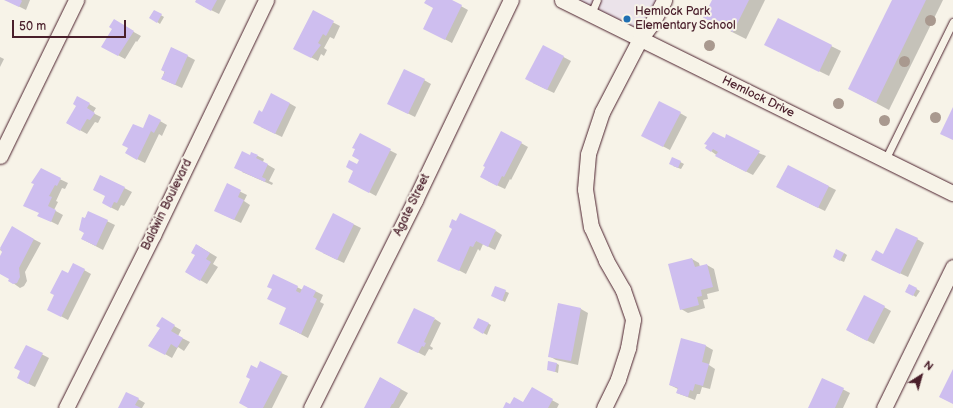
<!DOCTYPE html>
<html>
<head>
<meta charset="utf-8">
<style>
	body { margin:0 }
	#map { position:relative; width:953px; height:408px; overflow:hidden; background:#f7f3e8; font-family:"Balsamiq Sans",sans-serif }
	div>[style] { position:absolute }
	.built>* { inset:0; background:#ebe3ea }
	.shadow>* { inset:0; background:#0003 }
	.building>* { inset:0; background:#cebeef }
	.roads { filter:drop-shadow(0 0 1px #4a1f2b) drop-shadow(0 0 1px #4a1f2b) }
	.service>* { height:7px; margin:-3.5px; padding:0 3.5px; transform-origin:3.5px; border-radius:3.5px; background:#f7f3e8 }
	.minor>* { height:15px; margin:-7.5px; padding:0 7.5px; transform-origin:7.5px; border-radius:7.5px; background:#f7f3e8 }
	.trees>* { width:11px; height:11px; margin:-5.5px; border-radius:50%; background:#a9998f }
	.dots>* { width:11px; height:11px; translate:-50% -50%; box-sizing:border-box; border:2px solid #f7f3e8; border-radius:50% }
	span { translate:-50% -50%; white-space:nowrap; text-align:center; line-height:1.15; -webkit-text-stroke:4px #f7f3e8; paint-order:stroke }
	.poi-label { font-size:12px; color:#4a1f2b }
	.left { translate:0 -50%; text-align:left }
	.street-label { font-size:12px; color:#4a1f2b }
	.north { position:absolute; left:901px; top:356px; width:40px; height:40px; -webkit-text-stroke:3px #f7f3e8; paint-order:stroke; rotate:37deg; font-size:11px; font-weight:700; line-height:16px; text-align:center; color:#4a1f2b }
	.north::after { content:''; display:block; margin:auto; width:14px; height:18px; background:#4a1f2b; clip-path:polygon(50% 0,100% 100%,50% 72%,0 100%) }
	.scale { position:absolute; left:12px; top:20px; width:114px; height:18px; box-sizing:border-box; border:2px solid #4a1f2b; border-top:0; padding-left:5px; font-size:12px; line-height:14px; white-space:nowrap; color:#4a1f2b; -webkit-text-stroke:3px #f7f3e8; paint-order:stroke }
</style>
</head>
<body>
<div id="map">
	<div class="built">
		<i style="clip-path:polygon(562px 0,664px 0,640px 39px)"></i>
	</div>
	<div class="shadow">
		<i style="clip-path:polygon(6px 0,30px 0,26px 10px)"></i>
		<i style="clip-path:polygon(197px 0,226px 0,219px 14px,203px 6px)"></i>
		<i style="clip-path:polygon(427px 0,450px 0,468px 10px,452px 43px,431px 32px,434px 8px)"></i>
		<i style="clip-path:polygon(713px 0,765px 0,746px 39px,718px 25px)"></i>
		<i style="clip-path:polygon(893px 0,943px 0,889px 110px,863px 96px)"></i>
		<i style="clip-path:polygon(154px 11px,164px 17px,160px 24px,150px 17px)"></i>
		<i style="clip-path:polygon(313px 12px,340px 26px,334px 39px,330px 37px,324px 48px,327px 50px,324px 56px,321px 54px,318px 61px,301px 52px)"></i>
		<i style="clip-path:polygon(114px 21px,141px 36px,137px 42px,136px 41px,125px 59px,103px 47px,113px 28px)"></i>
		<i style="clip-path:polygon(543px 46px,571px 61px,554px 93px,533px 83px)"></i>
		<i style="clip-path:polygon(831px 46px,841px 51px,829px 76px,776px 50px)"></i>
		<i style="clip-path:polygon(172px 48px,195px 60px,182px 88px,162px 79px)"></i>
		<i style="clip-path:polygon(0 57px,4px 59px,0 67px)"></i>
		<i style="clip-path:polygon(424px 80px,431px 84px,415px 117px,395px 107px)"></i>
		<i style="clip-path:polygon(77px 97px,96px 108px,93px 113px,101px 117px,98px 123px,95px 122px,87px 134px,67px 123px,77px 106px)"></i>
		<i style="clip-path:polygon(289px 103px,296px 107px,282px 137px,261px 127px,262px 113px)"></i>
		<i style="clip-path:polygon(680px 113px,687px 117px,670px 150px,649px 139px)"></i>
		<i style="clip-path:polygon(160px 121px,167px 125px,162px 136px,159px 134px,145px 163px,133px 157px,143px 130px)"></i>
		<i style="clip-path:polygon(360px 135px,397px 154px,376px 196px,356px 185px,357px 165px,360px 160px)"></i>
		<i style="clip-path:polygon(725px 139px,766px 156px,753px 175px,723px 160px,707px 148px)"></i>
		<i style="clip-path:polygon(521px 143px,528px 147px,511px 180px,510px 179px,505px 189px,488px 181px)"></i>
		<i style="clip-path:polygon(250px 156px,258px 156px,264px 159px,263px 162px,275px 169px,269px 181px,273px 183px,272px 185px,242px 172px)"></i>
		<i style="clip-path:polygon(673px 158px,684px 164px,681px 169px,673px 166px)"></i>
		<i style="clip-path:polygon(788px 166px,836px 190px,825px 211px,784px 191px)"></i>
		<i style="clip-path:polygon(41px 170px,68px 183px,65px 189px,62px 188px,56px 201px,58px 202px,54px 210px,63px 215px,58px 225px,46px 219px,40px 213px)"></i>
		<i style="clip-path:polygon(101px 176px,132px 192px,124px 206px,121px 205px,118px 211px,110px 207px)"></i>
		<i style="clip-path:polygon(227px 185px,247px 195px,244px 201px,250px 205px,241px 223px,222px 214px)"></i>
		<i style="clip-path:polygon(88px 212px,115px 225px,103px 250px,82px 239px,85px 233px,85px 219px)"></i>
		<i style="clip-path:polygon(333px 214px,361px 228px,344px 263px,323px 253px)"></i>
		<i style="clip-path:polygon(12px 228px,41px 243px,25px 272px,27px 281px,24px 286px,20px 288px,13px 283px,10px 278px,0 273px,0 258px,3px 252px,0 250px)"></i>
		<i style="clip-path:polygon(496px 231px,502px 235px,495px 250px,483px 244px,480px 251px,478px 249px,466px 274px,439px 260px)"></i>
		<i style="clip-path:polygon(917px 239px,924px 243px,908px 277px,880px 264px,884px 255px)"></i>
		<i style="clip-path:polygon(197px 245px,217px 257px,213px 264px,218px 267px,207px 284px,186px 272px,197px 255px)"></i>
		<i style="clip-path:polygon(844px 253px,847px 255px,844px 262px,837px 259px)"></i>
		<i style="clip-path:polygon(692px 259px,699px 263px,700px 267px,707px 265px,714px 269px,719px 291px,707px 294px,708px 299px,703px 300px,705px 308px,688px 313px,681px 309px)"></i>
		<i style="clip-path:polygon(84px 270px,91px 274px,68px 320px,55px 313px)"></i>
		<i style="clip-path:polygon(274px 276px,303px 290px,305px 286px,323px 295px,320px 302px,324px 304px,308px 338px,287px 327px,287px 308px)"></i>
		<i style="clip-path:polygon(909px 285px,920px 291px,916px 297px,906px 291px)"></i>
		<i style="clip-path:polygon(496px 287px,509px 293px,505px 302px,495px 297px)"></i>
		<i style="clip-path:polygon(558px 305px,581px 309px,588px 313px,578px 365px,556px 360px,549px 356px)"></i>
		<i style="clip-path:polygon(884px 307px,891px 311px,874px 344px,854px 334px)"></i>
		<i style="clip-path:polygon(162px 319px,181px 330px,178px 336px,190px 342px,184px 351px,178px 347px,172px 358px,149px 345px,161px 328px)"></i>
		<i style="clip-path:polygon(435px 319px,441px 323px,430px 346px,433px 348px,432px 350px,429px 349px,425px 356px,405px 346px)"></i>
		<i style="clip-path:polygon(479px 319px,491px 325px,487px 335px,474px 328px)"></i>
		<i style="clip-path:polygon(682px 340px,706px 346px,713px 350px,709px 365px,715px 369px,710px 389px,702px 387px,700px 394px,697px 394px,695px 400px,677px 393px,678px 389px,670px 385px)"></i>
		<i style="clip-path:polygon(26px 346px,49px 358px,35px 387px,25px 382px,21px 371px)"></i>
		<i style="clip-path:polygon(556px 363px,559px 365px,558px 373px,548px 369px)"></i>
		<i style="clip-path:polygon(257px 369px,281px 373px,288px 376px,272px 408px,249px 408px)"></i>
		<i style="clip-path:polygon(380px 378px,408px 393px,399px 408px,365px 408px)"></i>
		<i style="clip-path:polygon(823px 379px,850px 393px,843px 408px,809px 408px)"></i>
		<i style="clip-path:polygon(532px 389px,559px 404px,557px 408px,504px 408px,524px 404px)"></i>
		<i style="clip-path:polygon(138px 399px,145px 403px,142px 408px,119px 408px)"></i>
	</div>
	<div class="building">
		<i style="clip-path:polygon(4px 0,21px 0,22px 1px,19px 7px)"></i>
		<i style="clip-path:polygon(196px 0,217px 0,211px 11px,195px 2px)"></i>
		<i style="clip-path:polygon(426px 0,452px 0,462px 5px,445px 40px,423px 29px,433px 8px,424px 3px)"></i>
		<i style="clip-path:polygon(712px 0,749px 0,733px 32px,703px 18px)"></i>
		<i style="clip-path:polygon(892px 0,926px 0,876px 103px,848px 89px)"></i>
		<i style="clip-path:polygon(154px 10px,162px 14px,157px 23px,149px 18px)"></i>
		<i style="clip-path:polygon(313px 10px,334px 21px,326px 36px,323px 34px,318px 43px,321px 45px,311px 58px,293px 49px)"></i>
		<i style="clip-path:polygon(778px 18px,832px 45px,819px 72px,764px 45px)"></i>
		<i style="clip-path:polygon(114px 19px,134px 31px,118px 56px,101px 47px,112px 29px,109px 27px)"></i>
		<i style="clip-path:polygon(543px 45px,564px 56px,547px 90px,525px 79px)"></i>
		<i style="clip-path:polygon(171px 47px,188px 55px,175px 85px,161px 79px,165px 72px,161px 70px)"></i>
		<i style="clip-path:polygon(404px 69px,425px 79px,408px 114px,387px 104px)"></i>
		<i style="clip-path:polygon(271px 93px,290px 103px,275px 134px,253px 123px,259px 110px,262px 112px)"></i>
		<i style="clip-path:polygon(77px 96px,90px 103px,87px 108px,95px 113px,90px 120px,87px 119px,80px 131px,66px 123px,76px 106px,73px 104px)"></i>
		<i style="clip-path:polygon(659px 101px,681px 112px,663px 147px,641px 136px)"></i>
		<i style="clip-path:polygon(953px 107px,953px 140px,940px 134px)"></i>
		<i style="clip-path:polygon(149px 114px,161px 120px,154px 133px,151px 131px,137px 160px,125px 153px,128px 148px,122px 145px,133px 124px,143px 128px)"></i>
		<i style="clip-path:polygon(501px 131px,522px 142px,504px 177px,502px 176px,497px 186px,480px 177px,485px 167px,483px 166px)"></i>
		<i style="clip-path:polygon(713px 132px,725px 138px,726px 134px,760px 151px,746px 172px,715px 156px,718px 152px,713px 149px,711px 152px,705px 148px,707px 145px,704px 144px)"></i>
		<i style="clip-path:polygon(360px 133px,391px 149px,369px 193px,348px 182px,353px 171px,346px 167px,349px 160px,357px 164px,359px 160px,352px 156px,355px 149px,352px 148px)"></i>
		<i style="clip-path:polygon(242px 151px,250px 155px,251px 152px,258px 155px,256px 158px,268px 164px,262px 177px,266px 179px,265px 182px,234px 168px)"></i>
		<i style="clip-path:polygon(672px 157px,681px 161px,678px 168px,669px 164px)"></i>
		<i style="clip-path:polygon(788px 165px,829px 186px,818px 208px,776px 187px)"></i>
		<i style="clip-path:polygon(41px 168px,61px 178px,57px 186px,55px 185px,49px 196px,52px 197px,48px 206px,56px 210px,51px 222px,37px 216px,39px 213px,23px 206px,34px 184px,31px 183px)"></i>
		<i style="clip-path:polygon(100px 175px,125px 187px,117px 203px,114px 202px,111px 208px,102px 203px,105px 196px,93px 190px)"></i>
		<i style="clip-path:polygon(227px 183px,241px 190px,238px 197px,244px 200px,234px 220px,214px 211px)"></i>
		<i style="clip-path:polygon(88px 211px,108px 220px,96px 246px,81px 239px,84px 233px,79px 230px,82px 217px,85px 218px)"></i>
		<i style="clip-path:polygon(333px 213px,354px 224px,337px 260px,315px 249px)"></i>
		<i style="clip-path:polygon(460px 213px,496px 230px,488px 247px,476px 241px,473px 247px,470px 246px,459px 271px,437px 261px,452px 229px,449px 227px,452px 219px,456px 221px)"></i>
		<i style="clip-path:polygon(12px 226px,34px 239px,19px 268px,20px 277px,17px 283px,13px 284px,8px 281px,9px 279px,0 274px,0 256px,2px 252px,0 248px)"></i>
		<i style="clip-path:polygon(896px 228px,918px 238px,900px 274px,871px 260px,876px 250px,883px 254px)"></i>
		<i style="clip-path:polygon(196px 244px,210px 253px,206px 259px,211px 262px,200px 281px,185px 272px,195px 255px,191px 253px)"></i>
		<i style="clip-path:polygon(836px 249px,844px 253px,840px 261px,833px 257px)"></i>
		<i style="clip-path:polygon(692px 258px,695px 267px,707px 264px,713px 287px,701px 290px,702px 296px,697px 297px,699px 305px,680px 310px,668px 264px)"></i>
		<i style="clip-path:polygon(73px 263px,85px 269px,61px 317px,47px 310px,54px 295px,50px 293px,62px 270px,68px 273px)"></i>
		<i style="clip-path:polygon(273px 274px,298px 286px,296px 291px,300px 293px,304px 285px,316px 291px,313px 297px,317px 299px,301px 334px,279px 324px,286px 308px,267px 299px,272px 289px,267px 287px)"></i>
		<i style="clip-path:polygon(909px 284px,917px 288px,913px 296px,905px 292px)"></i>
		<i style="clip-path:polygon(495px 286px,506px 290px,502px 301px,491px 296px)"></i>
		<i style="clip-path:polygon(864px 295px,885px 306px,867px 341px,846px 330px)"></i>
		<i style="clip-path:polygon(558px 303px,581px 308px,571px 361px,548px 357px)"></i>
		<i style="clip-path:polygon(414px 308px,435px 318px,424px 342px,426px 343px,424px 347px,422px 346px,418px 353px,397px 343px)"></i>
		<i style="clip-path:polygon(162px 317px,175px 325px,171px 331px,183px 338px,177px 348px,171px 344px,165px 355px,148px 346px,160px 328px,156px 326px)"></i>
		<i style="clip-path:polygon(478px 318px,489px 323px,483px 334px,473px 328px)"></i>
		<i style="clip-path:polygon(681px 338px,706px 345px,702px 362px,709px 364px,703px 386px,695px 384px,693px 391px,690px 390px,688px 397px,676px 393px,678px 388px,669px 385px)"></i>
		<i style="clip-path:polygon(26px 345px,43px 353px,28px 384px,17px 378px,20px 371px,14px 368px)"></i>
		<i style="clip-path:polygon(260px 361px,282px 372px,263px 408px,248px 408px,239px 403px,250px 379px,246px 377px,251px 365px,257px 368px)"></i>
		<i style="clip-path:polygon(548px 361px,557px 363px,555px 372px,547px 370px)"></i>
		<i style="clip-path:polygon(953px 369px,953px 404px,939px 397px)"></i>
		<i style="clip-path:polygon(380px 377px,401px 389px,393px 404px,392px 404px,390px 408px,364px 408px)"></i>
		<i style="clip-path:polygon(822px 378px,844px 388px,835px 408px,808px 408px)"></i>
		<i style="clip-path:polygon(532px 387px,553px 399px,548px 408px,503px 408px,506px 402px,510px 404px,514px 397px,523px 402px)"></i>
		<i style="clip-path:polygon(126px 392px,139px 398px,135px 405px,141px 408px,118px 408px)"></i>
	</div>
	<div class="roads">
		<div class="service">
			<i style="left:591px;top:14px;width:15px;rotate:-67deg"></i>
			<i style="left:885px;top:160px;width:154px;rotate:-63.8deg"></i>
		</div>
		<div class="minor">
			<i style="left:562px;top:0;width:436px;rotate:26.3deg"></i>
			<i style="left:0;top:156px;width:174px;rotate:-64deg"></i>
			<i style="left:66px;top:408px;width:194px;rotate:-63.3deg"></i>
			<i style="left:153px;top:235px;width:261px;rotate:-64.3deg"></i>
			<i style="left:311px;top:408px;width:233px;rotate:-63.4deg"></i>
			<i style="left:415px;top:200px;width:222px;rotate:-64.4deg"></i>
			<i style="left:604px;top:408px;width:32px;rotate:-64deg"></i>
			<i style="left:618px;top:379px;width:33px;rotate:-72deg"></i>
			<i style="left:628px;top:348px;width:29px;rotate:-80deg"></i>
			<i style="left:633px;top:319px;width:31px;rotate:-109deg"></i>
			<i style="left:623px;top:290px;width:34px;rotate:-120deg"></i>
			<i style="left:606px;top:260px;width:36px;rotate:-114deg"></i>
			<i style="left:591px;top:227px;width:38px;rotate:-99deg"></i>
			<i style="left:585px;top:189px;width:35px;rotate:-85deg"></i>
			<i style="left:588px;top:154px;width:44px;rotate:-71.6deg"></i>
			<i style="left:602px;top:112px;width:82px;rotate:-62.5deg"></i>
			<i style="left:640px;top:39px;width:20px;rotate:-53deg"></i>
			<i style="left:652px;top:23px;width:26px;rotate:-62deg"></i>
			<i style="left:884px;top:408px;width:157px;rotate:-63.9deg"></i>
		</div>
	</div>
	<div class="trees">
		<i style="left:930px;top:20px"></i>
		<i style="left:709px;top:45px"></i>
		<i style="left:904px;top:61px"></i>
		<i style="left:838px;top:103px"></i>
		<i style="left:935px;top:117px"></i>
		<i style="left:884px;top:120px"></i>
	</div>
	<div class="dots">
		<i style="left:627px;top:19px;background:#1f6fb2"></i>
	</div>
	<div class="poi-label">
		<span class="left" style="left:635px;top:19px">Hemlock Park<br>Elementary School</span>
	</div>
	<div class="street-label">
		<span style="left:758px;top:97px;rotate:26deg">Hemlock Drive</span>
		<span style="left:167px;top:205px;rotate:-64deg">Baldwin Boulevard</span>
		<span style="left:412px;top:205px;rotate:-64deg">Agate Street</span>
	</div>
	<div class="north">N</div>
	<div class="scale">50 m</div>
</div>
</body>
</html>
